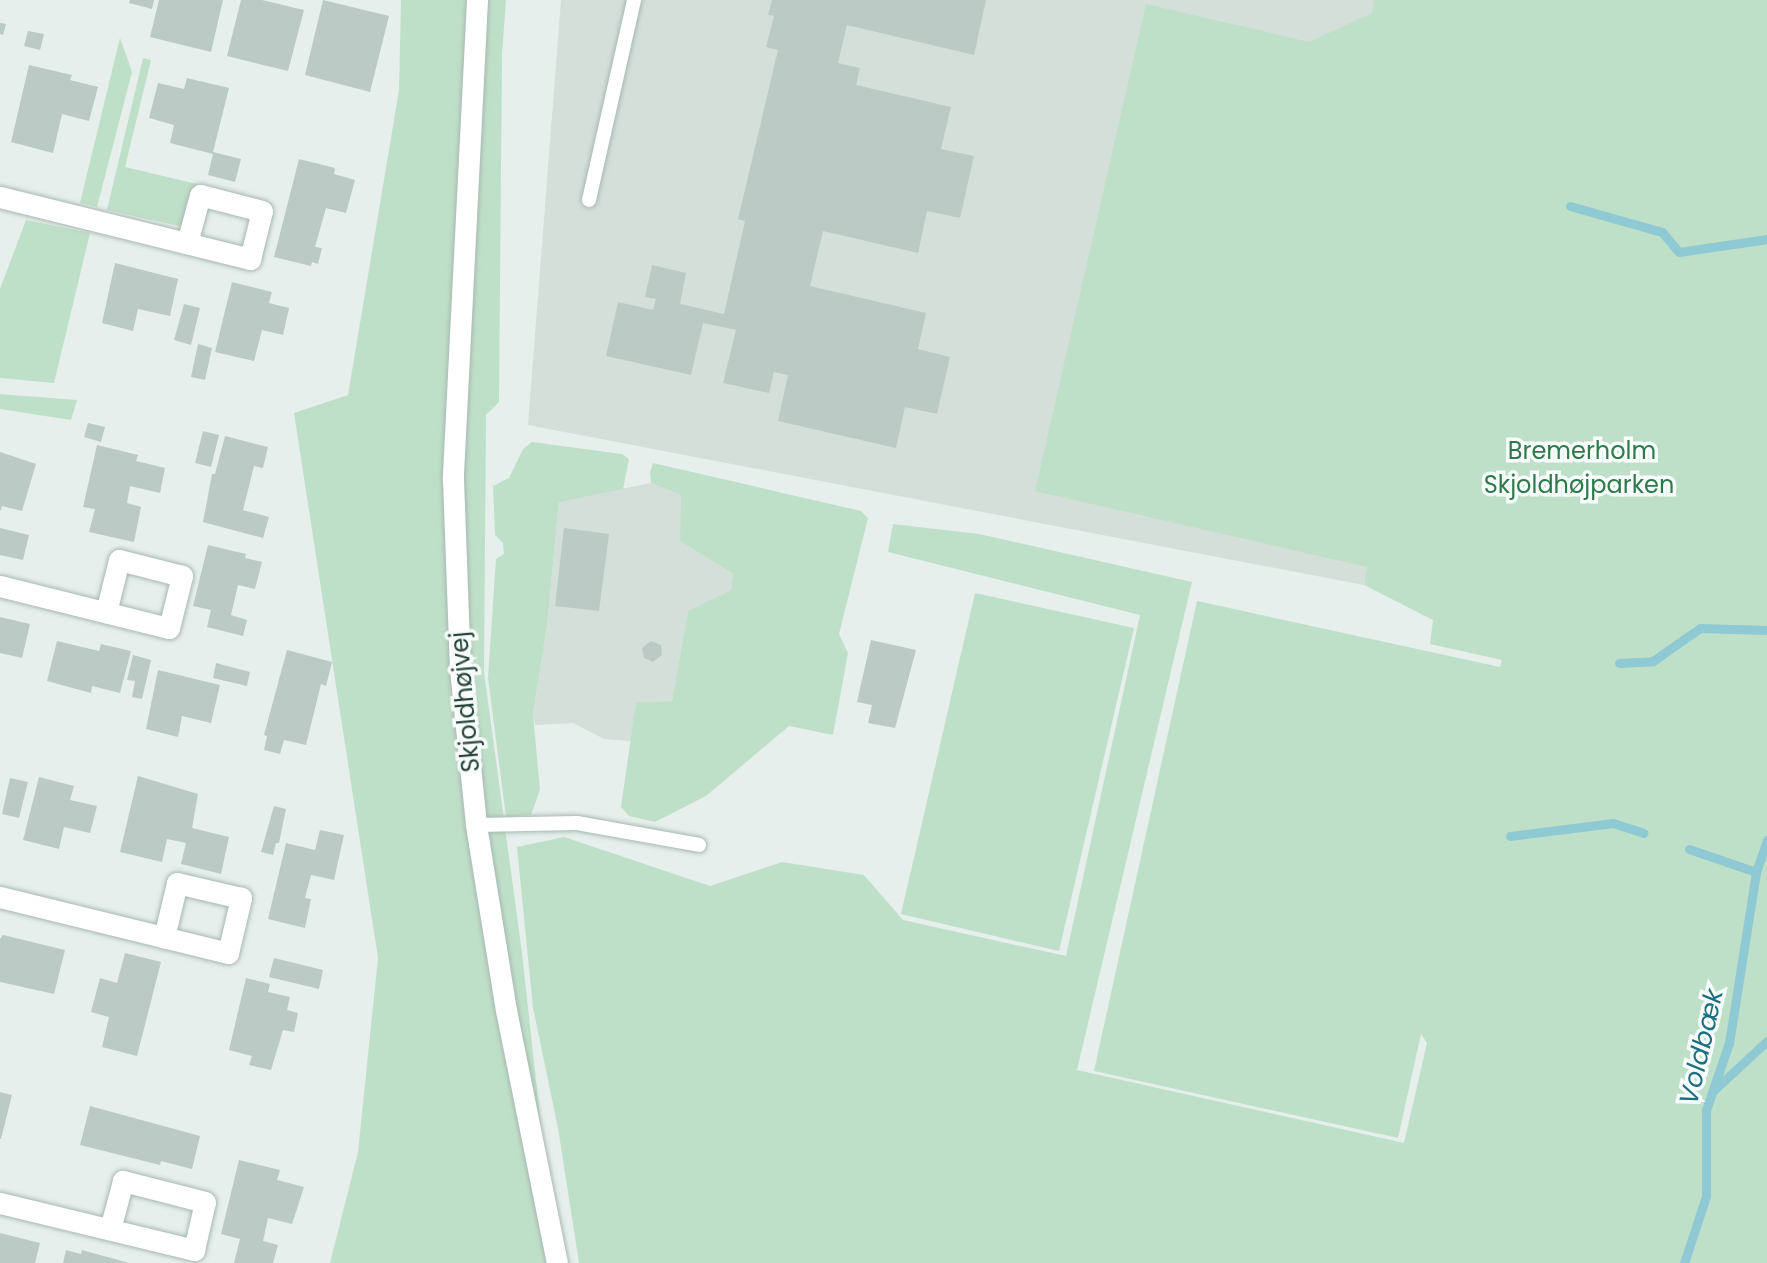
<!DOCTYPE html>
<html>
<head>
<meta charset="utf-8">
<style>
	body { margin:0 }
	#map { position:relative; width:1767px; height:1263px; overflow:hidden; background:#e6efeb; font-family:Poppins,sans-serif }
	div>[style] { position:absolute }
	.built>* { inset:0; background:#d4dfda }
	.green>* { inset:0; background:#bfe0c8 }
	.stream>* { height:9px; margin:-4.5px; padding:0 4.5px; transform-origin:4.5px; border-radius:4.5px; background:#8ec9d4 }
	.building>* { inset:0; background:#bbcac4 }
	.roads { filter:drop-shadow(0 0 2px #a8b8b2) drop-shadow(0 0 2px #a8b8b2) }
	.service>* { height:14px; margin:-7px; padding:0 7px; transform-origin:7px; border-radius:7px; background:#fff }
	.minor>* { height:21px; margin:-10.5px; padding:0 10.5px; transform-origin:10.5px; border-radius:10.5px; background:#fff }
	.tertiary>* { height:21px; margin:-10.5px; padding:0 10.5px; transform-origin:10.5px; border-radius:10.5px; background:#fff }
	span { translate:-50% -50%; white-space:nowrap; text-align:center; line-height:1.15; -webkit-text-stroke:7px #f7fbf9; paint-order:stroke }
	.park-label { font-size:24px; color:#2d7a4b }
	.street-label { font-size:24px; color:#24423a }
	.water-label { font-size:26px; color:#1c6f80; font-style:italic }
</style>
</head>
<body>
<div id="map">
	<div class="built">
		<i style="clip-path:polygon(561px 0,1523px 0,1469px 74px,1364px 585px,528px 425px)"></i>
		<i style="clip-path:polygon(651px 483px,681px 495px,681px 541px,733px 574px,731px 590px,688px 612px,672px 701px,636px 702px,631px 741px,604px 739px,573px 723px,535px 725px,533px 714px,547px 626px,559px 501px)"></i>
	</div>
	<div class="green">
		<i style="clip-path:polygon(401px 0,506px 0,502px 54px,499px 402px,486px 415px,484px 672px,522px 953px,556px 1263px,330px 1263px,358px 1152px,378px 958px,294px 413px,348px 395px,399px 90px)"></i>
		<i style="clip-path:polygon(1374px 0,1767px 0,1767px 1263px,579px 1263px,558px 1128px,533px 1008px,517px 847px,564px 837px,710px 886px,782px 862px,864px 875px,903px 920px,1066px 956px,1140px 615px,888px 552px,893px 524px,979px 534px,1192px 582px,1077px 1070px,1404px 1143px,1427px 1043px,1421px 1034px,1398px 1138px,1094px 1071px,1197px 601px,1500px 667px,1502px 660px,1430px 644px,1433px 620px,1364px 585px,1367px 567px,1035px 491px,1146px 4px,1309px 42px,1372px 13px)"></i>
		<i style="clip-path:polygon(120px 38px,132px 72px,97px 207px,80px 203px)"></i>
		<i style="clip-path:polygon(143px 58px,151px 60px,125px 167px,197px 184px,183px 227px,107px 210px)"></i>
		<i style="clip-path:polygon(26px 220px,90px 233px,54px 383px,0 378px,0 289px)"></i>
		<i style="clip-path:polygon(0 394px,77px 400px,71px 420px,0 409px)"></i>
		<i style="clip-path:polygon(532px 442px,622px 454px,629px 459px,623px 489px,559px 502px,547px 626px,533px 714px,540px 790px,531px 815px,506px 817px,488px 678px,496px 559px,504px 554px,503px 543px,495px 535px,493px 486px,509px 478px,523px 449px)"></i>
		<i style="clip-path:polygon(653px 463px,861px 511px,868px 518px,839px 634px,848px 653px,833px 735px,789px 726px,706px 796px,655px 822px,629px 816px,621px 807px,636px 702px,672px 701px,688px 611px,731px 590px,733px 574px,680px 541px,681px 495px,651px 483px,650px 472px)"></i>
		<i style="clip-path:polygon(975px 593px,1134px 628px,1059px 951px,901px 914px)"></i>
	</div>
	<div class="stream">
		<i style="left:1570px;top:206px;width:96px;rotate:15.8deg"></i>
		<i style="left:1662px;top:232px;width:26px;rotate:50deg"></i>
		<i style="left:1679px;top:252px;width:89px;rotate:-8.4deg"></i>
		<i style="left:1619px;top:663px;width:34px;rotate:-3deg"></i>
		<i style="left:1653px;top:661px;width:57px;rotate:-35.1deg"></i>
		<i style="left:1700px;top:628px;width:67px;rotate:1.7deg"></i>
		<i style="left:1510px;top:836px;width:104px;rotate:-7.2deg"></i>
		<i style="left:1613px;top:823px;width:32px;rotate:18deg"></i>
		<i style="left:1689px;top:849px;width:71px;rotate:18.9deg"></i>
		<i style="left:1714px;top:1090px;width:72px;rotate:-42.8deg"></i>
		<i style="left:1684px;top:1263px;width:71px;rotate:-71.8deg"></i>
		<i style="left:1706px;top:1196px;width:86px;rotate:-90deg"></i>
		<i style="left:1706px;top:1110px;width:71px;rotate:-71.1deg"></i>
		<i style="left:1729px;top:1043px;width:173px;rotate:-81deg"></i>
		<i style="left:1756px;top:872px;width:34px;rotate:-71deg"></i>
	</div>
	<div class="building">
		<i style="clip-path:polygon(130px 0,154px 0,152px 9px,129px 3px)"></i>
		<i style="clip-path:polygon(159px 0,223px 0,211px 52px,150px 37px)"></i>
		<i style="clip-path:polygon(241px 0,262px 0,304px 10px,288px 71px,227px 56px)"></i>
		<i style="clip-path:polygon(323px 0,389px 16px,370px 92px,305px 75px)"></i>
		<i style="clip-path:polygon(772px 0,986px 0,974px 55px,847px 25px,838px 63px,860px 68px,856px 85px,951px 107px,941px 149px,974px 156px,960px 218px,927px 211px,918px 253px,823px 231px,810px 286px,926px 313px,918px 349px,950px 357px,937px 414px,905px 407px,896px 448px,778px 421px,788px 375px,774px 372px,769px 393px,723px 383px,736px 330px,703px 323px,691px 375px,606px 356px,618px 302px,653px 310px,656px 299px,645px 297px,652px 265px,686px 273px,680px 304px,724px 314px,745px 221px,738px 219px,778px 50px,766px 47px,774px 16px,768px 15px)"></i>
		<i style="clip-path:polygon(0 23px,6px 24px,3px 35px,0 34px)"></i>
		<i style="clip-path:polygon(28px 31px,44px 34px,40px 50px,24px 46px)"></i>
		<i style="clip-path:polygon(29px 65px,72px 75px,70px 80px,98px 87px,89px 121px,62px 114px,53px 153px,11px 142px)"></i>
		<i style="clip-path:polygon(187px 78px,229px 88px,213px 152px,241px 159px,235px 182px,208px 175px,213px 154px,170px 143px,174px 125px,149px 118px,158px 83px,184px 89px)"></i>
		<i style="clip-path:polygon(299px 159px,335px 168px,334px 174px,355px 180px,346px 213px,326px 208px,315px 247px,322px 248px,318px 264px,312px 262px,311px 266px,274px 257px)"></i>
		<i style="clip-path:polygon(115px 263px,178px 279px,170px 316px,138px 309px,133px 331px,102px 323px)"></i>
		<i style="clip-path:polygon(232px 282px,272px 292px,269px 303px,289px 308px,283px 335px,262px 330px,254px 361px,215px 352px)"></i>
		<i style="clip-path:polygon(184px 304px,200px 308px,191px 345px,174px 340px)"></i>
		<i style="clip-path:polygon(198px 344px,212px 348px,205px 380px,191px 377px)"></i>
		<i style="clip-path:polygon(88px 423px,105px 427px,101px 442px,84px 437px)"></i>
		<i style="clip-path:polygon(203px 431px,219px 435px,211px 467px,195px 463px)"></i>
		<i style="clip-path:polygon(225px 436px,268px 447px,263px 468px,254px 466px,243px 510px,269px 517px,263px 538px,203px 522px,212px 474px,215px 474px)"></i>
		<i style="clip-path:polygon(97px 445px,138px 455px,136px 461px,165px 468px,160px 493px,130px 486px,127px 503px,141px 507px,134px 542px,89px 532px,95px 509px,83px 507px)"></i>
		<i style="clip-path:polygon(0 452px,36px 464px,22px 511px,2px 506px,0 512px)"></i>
		<i style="clip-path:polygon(0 528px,29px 535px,23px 560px,0 555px)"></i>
		<i style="clip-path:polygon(564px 528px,609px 534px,599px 611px,555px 606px)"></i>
		<i style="clip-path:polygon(208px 545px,246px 554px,245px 558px,262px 562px,255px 589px,238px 585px,231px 615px,247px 620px,243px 636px,207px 627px,211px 610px,193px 606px)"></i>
		<i style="clip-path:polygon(0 617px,30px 624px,22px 658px,0 653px)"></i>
		<i style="clip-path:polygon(871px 640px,916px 650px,895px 728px,868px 723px,872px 705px,857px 702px)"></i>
		<i style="clip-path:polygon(57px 641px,99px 651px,101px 644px,131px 651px,120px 693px,92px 686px,91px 693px,47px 681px)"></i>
		<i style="clip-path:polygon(651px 641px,661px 645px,662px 655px,653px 662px,644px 658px,642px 648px)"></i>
		<i style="clip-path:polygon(287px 650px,332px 662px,326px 686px,321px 684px,306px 745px,284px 740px,280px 754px,264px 750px,267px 736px,264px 735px)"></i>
		<i style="clip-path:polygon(133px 655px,151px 660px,142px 699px,132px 697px,135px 681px,127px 680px)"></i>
		<i style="clip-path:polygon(216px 663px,250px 672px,247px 686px,213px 678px)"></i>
		<i style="clip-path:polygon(158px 670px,220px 685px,211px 723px,182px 716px,178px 737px,146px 729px)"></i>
		<i style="clip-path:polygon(138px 776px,198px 794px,192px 828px,229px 837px,221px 874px,181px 864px,186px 843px,167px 839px,162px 862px,120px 852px)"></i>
		<i style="clip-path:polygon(39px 777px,74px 786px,70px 800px,97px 806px,90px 833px,64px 827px,59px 849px,23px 840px)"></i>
		<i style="clip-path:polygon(10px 778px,28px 782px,19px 818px,2px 814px)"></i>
		<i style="clip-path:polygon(274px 806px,286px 809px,279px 843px,276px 843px,273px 855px,261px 852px)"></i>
		<i style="clip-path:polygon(320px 830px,344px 835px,334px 880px,311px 875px,305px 898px,311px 899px,305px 928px,268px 919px,286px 843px,315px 850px)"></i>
		<i style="clip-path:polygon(3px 935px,65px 950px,54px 994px,0 982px,0 939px)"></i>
		<i style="clip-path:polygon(125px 953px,161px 962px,137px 1056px,102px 1047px,109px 1017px,91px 1012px,100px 978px,117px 983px)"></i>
		<i style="clip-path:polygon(274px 958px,323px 970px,319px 989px,269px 977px)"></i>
		<i style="clip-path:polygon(246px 978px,270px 984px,268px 992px,290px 997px,287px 1010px,298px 1013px,294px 1032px,283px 1030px,271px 1070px,249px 1065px,252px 1056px,229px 1050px)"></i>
		<i style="clip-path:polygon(0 1092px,12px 1095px,1px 1139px,0 1139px)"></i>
		<i style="clip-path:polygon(90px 1106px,200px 1136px,192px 1169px,161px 1161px,160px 1165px,80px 1145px)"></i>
		<i style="clip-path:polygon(239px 1160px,280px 1170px,277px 1180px,304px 1187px,292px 1224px,268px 1218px,263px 1241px,278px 1245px,273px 1263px,234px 1263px,240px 1239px,221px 1234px)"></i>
		<i style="clip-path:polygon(0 1233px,40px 1243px,35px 1263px,0 1263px)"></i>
		<i style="clip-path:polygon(66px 1250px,81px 1254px,82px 1250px,129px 1263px,63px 1263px)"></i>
	</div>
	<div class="roads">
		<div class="service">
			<i style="left:589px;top:200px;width:205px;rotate:-77.3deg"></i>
			<i style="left:476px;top:825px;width:101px;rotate:-1.1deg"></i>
			<i style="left:577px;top:823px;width:124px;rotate:10.2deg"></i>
		</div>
		<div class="minor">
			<i style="left:0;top:197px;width:258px;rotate:13.9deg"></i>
			<i style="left:250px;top:259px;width:49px;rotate:-76deg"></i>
			<i style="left:262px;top:211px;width:64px;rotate:-165.5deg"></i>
			<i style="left:200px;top:195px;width:50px;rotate:105.2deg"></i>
			<i style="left:0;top:586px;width:174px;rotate:14deg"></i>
			<i style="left:169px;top:628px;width:54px;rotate:-76deg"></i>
			<i style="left:182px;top:576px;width:65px;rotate:-165.7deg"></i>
			<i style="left:119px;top:560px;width:54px;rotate:104deg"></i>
			<i style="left:0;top:897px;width:235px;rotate:13.8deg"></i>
			<i style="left:228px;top:953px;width:57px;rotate:-76.7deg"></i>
			<i style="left:241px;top:898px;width:66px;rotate:-166.8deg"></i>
			<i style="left:177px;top:883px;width:56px;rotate:103.5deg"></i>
			<i style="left:0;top:1203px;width:200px;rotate:13.6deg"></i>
			<i style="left:194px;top:1250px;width:49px;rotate:-77.1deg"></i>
			<i style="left:205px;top:1202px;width:85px;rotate:-165.6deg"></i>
			<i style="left:123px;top:1181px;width:50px;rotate:105.2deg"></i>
		</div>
		<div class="tertiary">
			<i style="left:477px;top:0;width:480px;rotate:92.9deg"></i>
			<i style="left:453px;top:479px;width:190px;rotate:87.9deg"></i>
			<i style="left:460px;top:669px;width:157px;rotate:84.1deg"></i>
			<i style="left:476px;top:825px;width:187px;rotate:80.8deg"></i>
			<i style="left:506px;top:1010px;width:258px;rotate:78.6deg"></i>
		</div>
	</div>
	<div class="park-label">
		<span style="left:1582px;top:451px">Bremerholm</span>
		<span style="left:1579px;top:485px">Skjoldhøjparken</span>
	</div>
	<div class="street-label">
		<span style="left:465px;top:702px;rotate:-95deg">Skjoldhøjvej</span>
	</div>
	<div class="water-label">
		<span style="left:1702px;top:1047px;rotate:-77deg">Voldbæk</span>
	</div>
</div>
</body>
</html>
